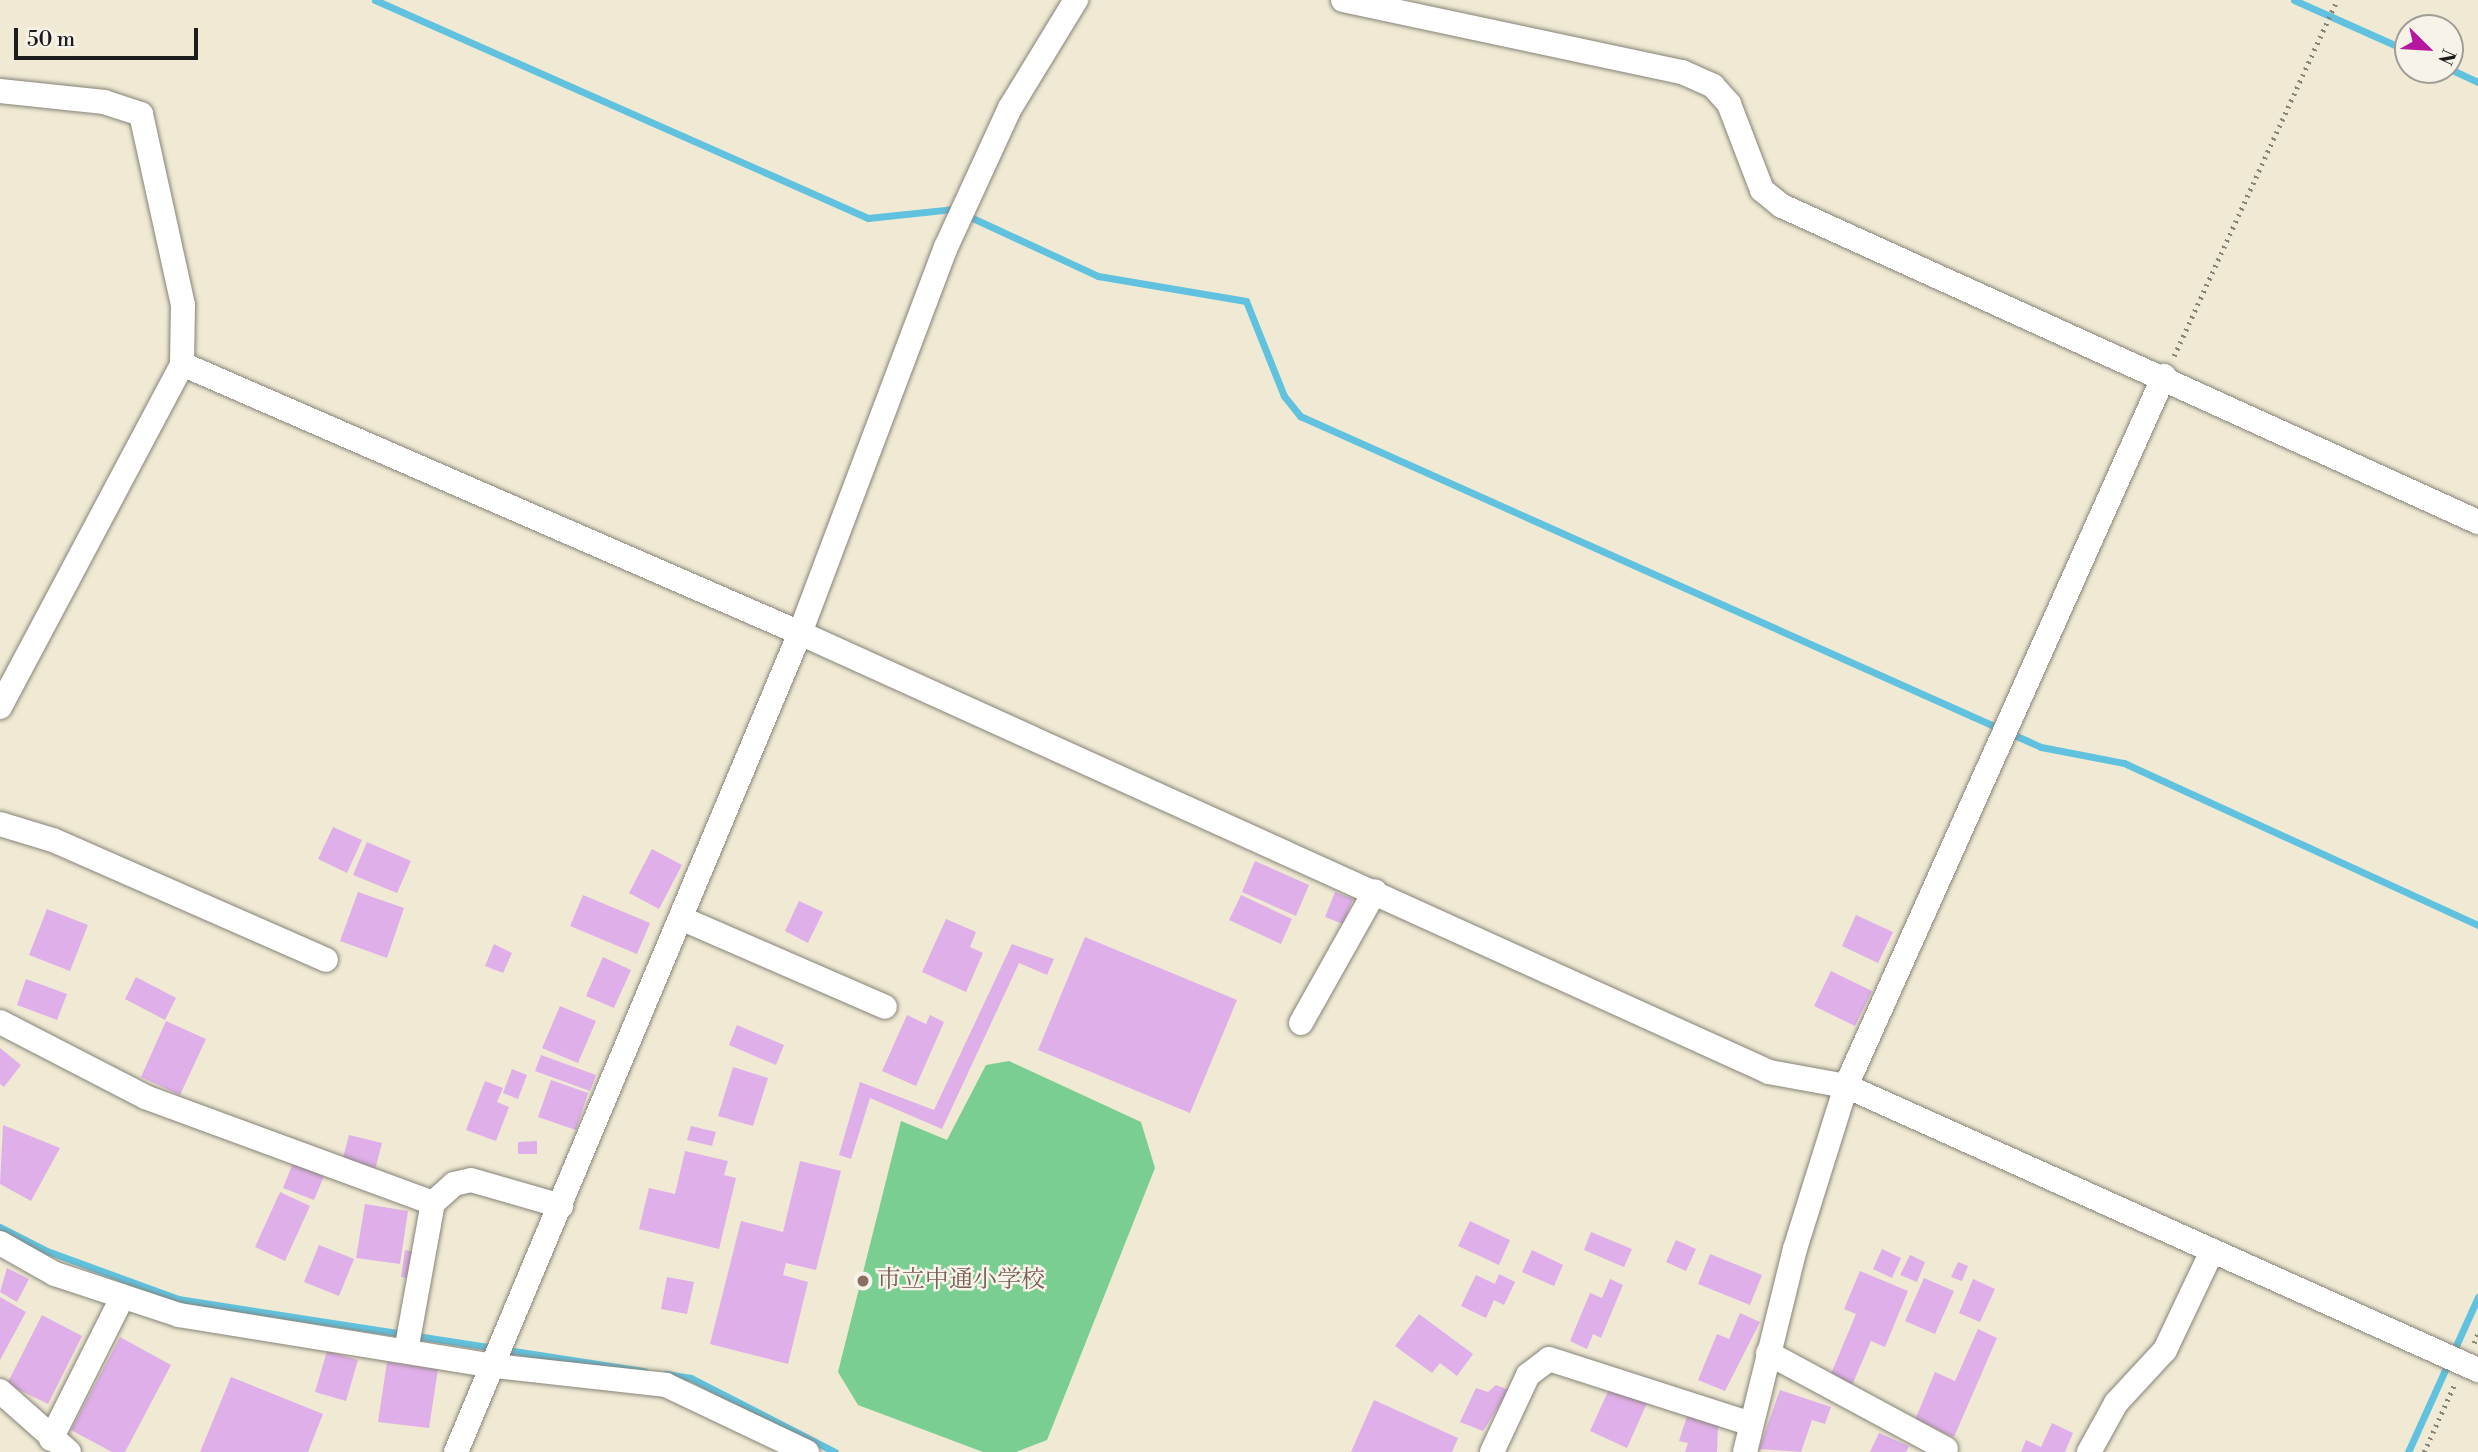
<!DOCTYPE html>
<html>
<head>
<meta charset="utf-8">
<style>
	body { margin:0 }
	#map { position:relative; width:2478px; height:1452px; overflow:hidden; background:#f0ead4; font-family:"Libre Bodoni","Noto Serif JP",serif }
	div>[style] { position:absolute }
	.green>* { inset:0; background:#7ace91 }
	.stream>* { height:7px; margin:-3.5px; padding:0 3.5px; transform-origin:3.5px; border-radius:3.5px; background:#60c2de }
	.building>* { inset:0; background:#dfafe9 }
	.path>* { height:4.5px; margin-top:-2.25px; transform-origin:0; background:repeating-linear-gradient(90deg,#868378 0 2px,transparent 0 7px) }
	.roads { filter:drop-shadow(0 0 2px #868378) drop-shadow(0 0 2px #868378) }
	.minor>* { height:24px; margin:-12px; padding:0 12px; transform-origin:12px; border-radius:12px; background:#fff }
	.dots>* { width:19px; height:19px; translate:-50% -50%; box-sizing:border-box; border:4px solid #f7f3e8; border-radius:50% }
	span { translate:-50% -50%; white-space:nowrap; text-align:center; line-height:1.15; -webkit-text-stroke:5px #f7f3e8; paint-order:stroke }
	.education-label { font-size:24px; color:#785e54 }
	.left { translate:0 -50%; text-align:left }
	.north { position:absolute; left:2394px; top:14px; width:70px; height:70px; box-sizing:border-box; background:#f7f3e8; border:2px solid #9f9d96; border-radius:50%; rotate:114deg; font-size:19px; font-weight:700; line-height:28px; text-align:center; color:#1c1c1c }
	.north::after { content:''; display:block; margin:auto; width:24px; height:32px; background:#b5179e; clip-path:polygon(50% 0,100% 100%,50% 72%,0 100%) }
	.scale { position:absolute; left:14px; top:28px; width:184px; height:32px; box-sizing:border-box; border:4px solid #1c1c1c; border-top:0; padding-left:9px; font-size:21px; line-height:24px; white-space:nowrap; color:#1c1c1c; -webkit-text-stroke:5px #f7f3e8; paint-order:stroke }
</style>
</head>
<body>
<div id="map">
	<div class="green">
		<i style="clip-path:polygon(1009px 1061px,1141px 1122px,1155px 1168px,1047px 1440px,1016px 1452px,983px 1452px,858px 1405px,838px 1372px,901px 1121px,947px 1140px,986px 1065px)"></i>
	</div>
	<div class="stream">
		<i style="left:375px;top:0;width:539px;rotate:23.85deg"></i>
		<i style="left:868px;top:218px;width:85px;rotate:-6deg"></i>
		<i style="left:953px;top:209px;width:160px;rotate:24.8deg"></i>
		<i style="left:1098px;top:276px;width:150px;rotate:9.6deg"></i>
		<i style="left:1246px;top:301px;width:102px;rotate:68.2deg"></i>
		<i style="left:1284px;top:396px;width:26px;rotate:51deg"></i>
		<i style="left:1300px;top:416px;width:812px;rotate:24.07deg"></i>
		<i style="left:2041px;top:747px;width:85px;rotate:10.9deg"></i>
		<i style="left:2124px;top:763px;width:389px;rotate:24.6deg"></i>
		<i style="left:2294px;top:0;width:125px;rotate:24.1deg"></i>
		<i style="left:2450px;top:69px;width:31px;rotate:25deg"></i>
		<i style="left:0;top:1227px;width:53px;rotate:27.1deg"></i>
		<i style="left:47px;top:1251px;width:140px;rotate:20.1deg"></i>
		<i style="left:178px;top:1299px;width:472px;rotate:8.8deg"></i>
		<i style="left:666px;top:1374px;width:25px;rotate:9deg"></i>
		<i style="left:691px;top:1378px;width:162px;rotate:27.2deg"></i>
		<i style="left:2408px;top:1452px;width:170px;rotate:-65.7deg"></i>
	</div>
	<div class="building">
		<i style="clip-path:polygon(333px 827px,362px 840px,347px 873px,318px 859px)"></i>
		<i style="clip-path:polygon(367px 842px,411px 861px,397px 893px,353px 875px)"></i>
		<i style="clip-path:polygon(652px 849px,682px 865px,659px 909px,629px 893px)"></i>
		<i style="clip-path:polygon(1255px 861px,1309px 885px,1296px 916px,1242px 892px)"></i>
		<i style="clip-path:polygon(358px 892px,404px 908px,387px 958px,340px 941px)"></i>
		<i style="clip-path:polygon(1335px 892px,1353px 899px,1343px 924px,1325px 917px)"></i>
		<i style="clip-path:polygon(583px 895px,650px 923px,637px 954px,570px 926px)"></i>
		<i style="clip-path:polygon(1241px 895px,1292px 919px,1281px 944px,1229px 920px)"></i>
		<i style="clip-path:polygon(799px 901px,823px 912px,808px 943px,785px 931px)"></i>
		<i style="clip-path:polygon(47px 909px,88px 925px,70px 971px,29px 955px)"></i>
		<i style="clip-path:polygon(1856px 915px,1893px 932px,1878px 963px,1842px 946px)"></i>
		<i style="clip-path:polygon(946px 919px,976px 932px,970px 947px,983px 953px,966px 992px,922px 972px)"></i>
		<i style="clip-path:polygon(1085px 937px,1237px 1000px,1190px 1113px,1038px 1050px)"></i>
		<i style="clip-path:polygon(494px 944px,512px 953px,503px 973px,485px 966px)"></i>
		<i style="clip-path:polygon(1012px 944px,1054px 959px,1047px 975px,1019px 963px,942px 1129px,870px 1098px,851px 1159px,839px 1155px,860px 1082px,934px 1110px)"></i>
		<i style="clip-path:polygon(603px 957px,631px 970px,614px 1008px,586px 996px)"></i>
		<i style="clip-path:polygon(1831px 971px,1872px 991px,1855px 1026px,1814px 1006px)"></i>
		<i style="clip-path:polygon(136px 977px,176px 998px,165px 1020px,125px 999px)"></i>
		<i style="clip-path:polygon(26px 979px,67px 994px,57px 1020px,17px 1005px)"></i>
		<i style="clip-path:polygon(560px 1006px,596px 1021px,578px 1063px,542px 1048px)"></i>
		<i style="clip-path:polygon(907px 1015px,926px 1024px,930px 1015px,944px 1022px,916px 1086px,882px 1071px)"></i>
		<i style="clip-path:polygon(166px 1021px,206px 1039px,180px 1095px,141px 1077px)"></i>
		<i style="clip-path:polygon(737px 1025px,784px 1045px,776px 1065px,729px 1045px)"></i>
		<i style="clip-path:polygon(0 1048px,21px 1065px,4px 1087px,0 1084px)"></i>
		<i style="clip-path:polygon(541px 1055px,596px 1075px,590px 1091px,535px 1071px)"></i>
		<i style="clip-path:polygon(733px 1067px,768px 1078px,753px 1126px,718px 1116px)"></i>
		<i style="clip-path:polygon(512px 1069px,527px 1075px,518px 1099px,503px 1093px)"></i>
		<i style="clip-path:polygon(551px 1080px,588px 1093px,576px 1130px,538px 1117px)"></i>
		<i style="clip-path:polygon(485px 1081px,503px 1088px,497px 1102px,509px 1107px,496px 1141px,466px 1130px)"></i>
		<i style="clip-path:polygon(3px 1125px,60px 1148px,31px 1201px,0 1184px)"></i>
		<i style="clip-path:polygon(691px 1126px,716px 1132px,712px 1146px,687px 1140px)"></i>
		<i style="clip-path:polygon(349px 1135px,382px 1143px,375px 1170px,342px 1162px)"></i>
		<i style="clip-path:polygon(537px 1141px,537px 1154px,518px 1154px,518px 1142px)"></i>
		<i style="clip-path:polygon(685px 1151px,728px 1161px,724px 1175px,736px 1178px,719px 1249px,639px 1229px,649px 1188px,675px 1194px)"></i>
		<i style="clip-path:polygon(800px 1161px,841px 1171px,816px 1270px,786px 1263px,783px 1275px,808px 1282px,788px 1364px,710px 1344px,741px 1221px,783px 1232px)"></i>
		<i style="clip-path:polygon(293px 1163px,324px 1176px,314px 1200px,283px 1188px)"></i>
		<i style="clip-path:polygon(280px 1192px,310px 1206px,285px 1261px,255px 1247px)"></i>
		<i style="clip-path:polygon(365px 1204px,408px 1211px,400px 1264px,356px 1258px)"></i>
		<i style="clip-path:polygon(1470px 1221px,1510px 1240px,1499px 1265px,1458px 1246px)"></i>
		<i style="clip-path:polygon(1591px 1232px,1632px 1249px,1624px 1267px,1584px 1250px)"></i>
		<i style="clip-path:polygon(1676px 1240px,1696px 1249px,1686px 1271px,1666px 1262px)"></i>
		<i style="clip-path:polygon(319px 1245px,354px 1259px,339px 1296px,304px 1282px)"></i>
		<i style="clip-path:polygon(1882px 1249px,1901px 1258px,1892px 1278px,1873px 1269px)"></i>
		<i style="clip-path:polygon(405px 1250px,420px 1253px,415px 1279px,401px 1277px)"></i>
		<i style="clip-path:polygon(1532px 1250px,1563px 1265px,1554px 1286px,1522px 1272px)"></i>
		<i style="clip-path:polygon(1710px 1254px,1762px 1275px,1750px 1305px,1698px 1284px)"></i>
		<i style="clip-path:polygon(1910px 1255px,1925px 1262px,1917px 1282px,1900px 1275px)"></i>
		<i style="clip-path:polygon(1958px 1262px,1968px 1266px,1962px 1281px,1951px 1277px)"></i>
		<i style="clip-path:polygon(7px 1268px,29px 1279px,17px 1302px,0 1292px)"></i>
		<i style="clip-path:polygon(1860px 1271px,1908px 1291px,1885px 1347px,1871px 1341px,1850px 1390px,1828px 1381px,1856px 1314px,1844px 1309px)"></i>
		<i style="clip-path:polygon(1499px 1274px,1515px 1282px,1504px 1305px,1494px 1300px,1486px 1318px,1461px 1306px,1476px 1275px,1495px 1284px)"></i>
		<i style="clip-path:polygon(667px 1277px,694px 1282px,687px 1314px,661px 1309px)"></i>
		<i style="clip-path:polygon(1924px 1278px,1954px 1291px,1935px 1334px,1905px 1321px)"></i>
		<i style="clip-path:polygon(1610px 1279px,1623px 1285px,1601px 1338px,1593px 1334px,1587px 1349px,1570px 1341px,1590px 1293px,1602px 1298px)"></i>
		<i style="clip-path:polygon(1973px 1279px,1995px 1289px,1980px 1322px,1959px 1313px)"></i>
		<i style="clip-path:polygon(0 1297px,26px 1312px,0 1360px)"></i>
		<i style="clip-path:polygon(1740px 1313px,1760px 1322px,1725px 1391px,1698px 1380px,1717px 1334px,1729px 1339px)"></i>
		<i style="clip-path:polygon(1419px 1314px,1473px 1354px,1457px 1376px,1440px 1363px,1432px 1373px,1395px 1346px)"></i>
		<i style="clip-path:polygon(42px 1315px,82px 1336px,48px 1404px,7px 1384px)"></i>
		<i style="clip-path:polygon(1978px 1329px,1997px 1338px,1954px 1437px,1915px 1420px,1935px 1372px,1955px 1381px)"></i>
		<i style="clip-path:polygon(120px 1337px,171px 1365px,125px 1452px,112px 1452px,71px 1430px)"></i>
		<i style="clip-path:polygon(327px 1351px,358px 1360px,346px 1401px,315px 1392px)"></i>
		<i style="clip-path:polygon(387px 1362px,438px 1369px,429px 1428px,378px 1422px)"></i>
		<i style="clip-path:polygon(231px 1377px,323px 1414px,308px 1452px,200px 1452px)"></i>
		<i style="clip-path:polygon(1496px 1385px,1509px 1390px,1483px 1431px,1460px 1422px,1476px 1388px,1488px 1392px)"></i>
		<i style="clip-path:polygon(1610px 1387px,1647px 1403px,1627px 1448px,1590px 1431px)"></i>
		<i style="clip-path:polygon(1780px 1390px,1831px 1407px,1825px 1424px,1812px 1420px,1801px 1452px,1759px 1449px)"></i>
		<i style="clip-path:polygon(1374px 1400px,1458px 1438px,1452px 1452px,1351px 1452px)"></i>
		<i style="clip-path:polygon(1687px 1416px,1718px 1426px,1717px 1452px,1685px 1452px,1688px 1443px,1679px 1441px)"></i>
		<i style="clip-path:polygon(2052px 1423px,2073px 1433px,2065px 1452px,2021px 1452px,2026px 1440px,2041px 1447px)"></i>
		<i style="clip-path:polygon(1879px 1433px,1909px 1446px,1906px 1452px,1870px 1452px)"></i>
	</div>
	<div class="path">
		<i style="left:2174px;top:356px;width:392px;rotate:-65.4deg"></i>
		<i style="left:2474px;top:1343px;width:11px;rotate:-68deg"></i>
		<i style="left:2424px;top:1452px;width:76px;rotate:-65.8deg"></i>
	</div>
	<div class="roads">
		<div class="minor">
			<i style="left:1343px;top:0;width:347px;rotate:12deg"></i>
			<i style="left:1682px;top:72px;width:34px;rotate:24deg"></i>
			<i style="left:1713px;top:86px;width:24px;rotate:48deg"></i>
			<i style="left:1729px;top:104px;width:92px;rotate:69deg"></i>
			<i style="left:1762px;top:190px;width:26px;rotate:39deg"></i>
			<i style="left:1782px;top:206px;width:764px;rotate:24.42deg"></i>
			<i style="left:0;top:91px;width:105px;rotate:6deg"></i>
			<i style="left:104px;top:102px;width:39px;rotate:18deg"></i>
			<i style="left:141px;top:114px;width:196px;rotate:77.6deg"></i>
			<i style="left:183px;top:305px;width:59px;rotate:91deg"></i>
			<i style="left:0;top:707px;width:388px;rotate:-62deg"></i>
			<i style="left:182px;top:364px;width:674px;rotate:23.52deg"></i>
			<i style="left:800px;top:633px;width:1064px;rotate:24.37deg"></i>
			<i style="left:1769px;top:1072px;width:78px;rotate:10.3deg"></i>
			<i style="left:1846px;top:1086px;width:693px;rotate:24.2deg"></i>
			<i style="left:0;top:824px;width:55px;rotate:16.8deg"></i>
			<i style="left:53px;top:840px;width:298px;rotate:23.7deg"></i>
			<i style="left:683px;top:919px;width:220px;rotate:23.5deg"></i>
			<i style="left:0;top:1022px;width:163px;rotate:27.3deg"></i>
			<i style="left:145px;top:1097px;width:307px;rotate:20.2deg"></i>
			<i style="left:433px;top:1203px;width:28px;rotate:-42deg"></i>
			<i style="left:454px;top:1184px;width:17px;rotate:-13deg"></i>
			<i style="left:471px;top:1180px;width:94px;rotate:16.1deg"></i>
			<i style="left:1301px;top:1023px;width:151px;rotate:-60.7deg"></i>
			<i style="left:0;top:1243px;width:63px;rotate:29.4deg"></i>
			<i style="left:55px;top:1274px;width:131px;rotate:18.3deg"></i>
			<i style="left:179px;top:1315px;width:319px;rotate:9.2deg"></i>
			<i style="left:494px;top:1366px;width:173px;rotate:6.3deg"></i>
			<i style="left:666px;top:1385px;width:156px;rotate:25.4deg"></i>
			<i style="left:406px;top:1351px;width:150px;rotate:-79.7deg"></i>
			<i style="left:1768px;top:1353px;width:202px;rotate:28.3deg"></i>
			<i style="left:0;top:1391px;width:92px;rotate:41.5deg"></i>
			<i style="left:51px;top:1439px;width:158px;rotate:-63.3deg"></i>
			<i style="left:456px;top:1452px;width:888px;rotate:-67.22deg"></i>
			<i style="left:800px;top:633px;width:413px;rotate:-69.3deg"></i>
			<i style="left:946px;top:247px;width:153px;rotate:-65.3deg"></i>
			<i style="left:1010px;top:108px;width:127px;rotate:-58.6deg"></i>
			<i style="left:1492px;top:1452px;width:85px;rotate:-64.9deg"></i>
			<i style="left:1528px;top:1375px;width:26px;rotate:-37deg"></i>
			<i style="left:1549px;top:1359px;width:212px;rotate:17.8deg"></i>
			<i style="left:1745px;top:1452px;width:209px;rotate:-76.2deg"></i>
			<i style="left:1795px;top:1249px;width:171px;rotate:-72.6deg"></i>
			<i style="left:1846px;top:1086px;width:778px;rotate:-65.87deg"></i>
			<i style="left:2089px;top:1452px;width:56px;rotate:-61.1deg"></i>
			<i style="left:2116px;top:1403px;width:72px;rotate:-47.2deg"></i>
			<i style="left:2165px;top:1350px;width:110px;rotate:-64.6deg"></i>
		</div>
	</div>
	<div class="dots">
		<i style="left:863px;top:1281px;background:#8d6e63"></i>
	</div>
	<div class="education-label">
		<span class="left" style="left:877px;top:1281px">市立中通小学校</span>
	</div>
	<div class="north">N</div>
	<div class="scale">50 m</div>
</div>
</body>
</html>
